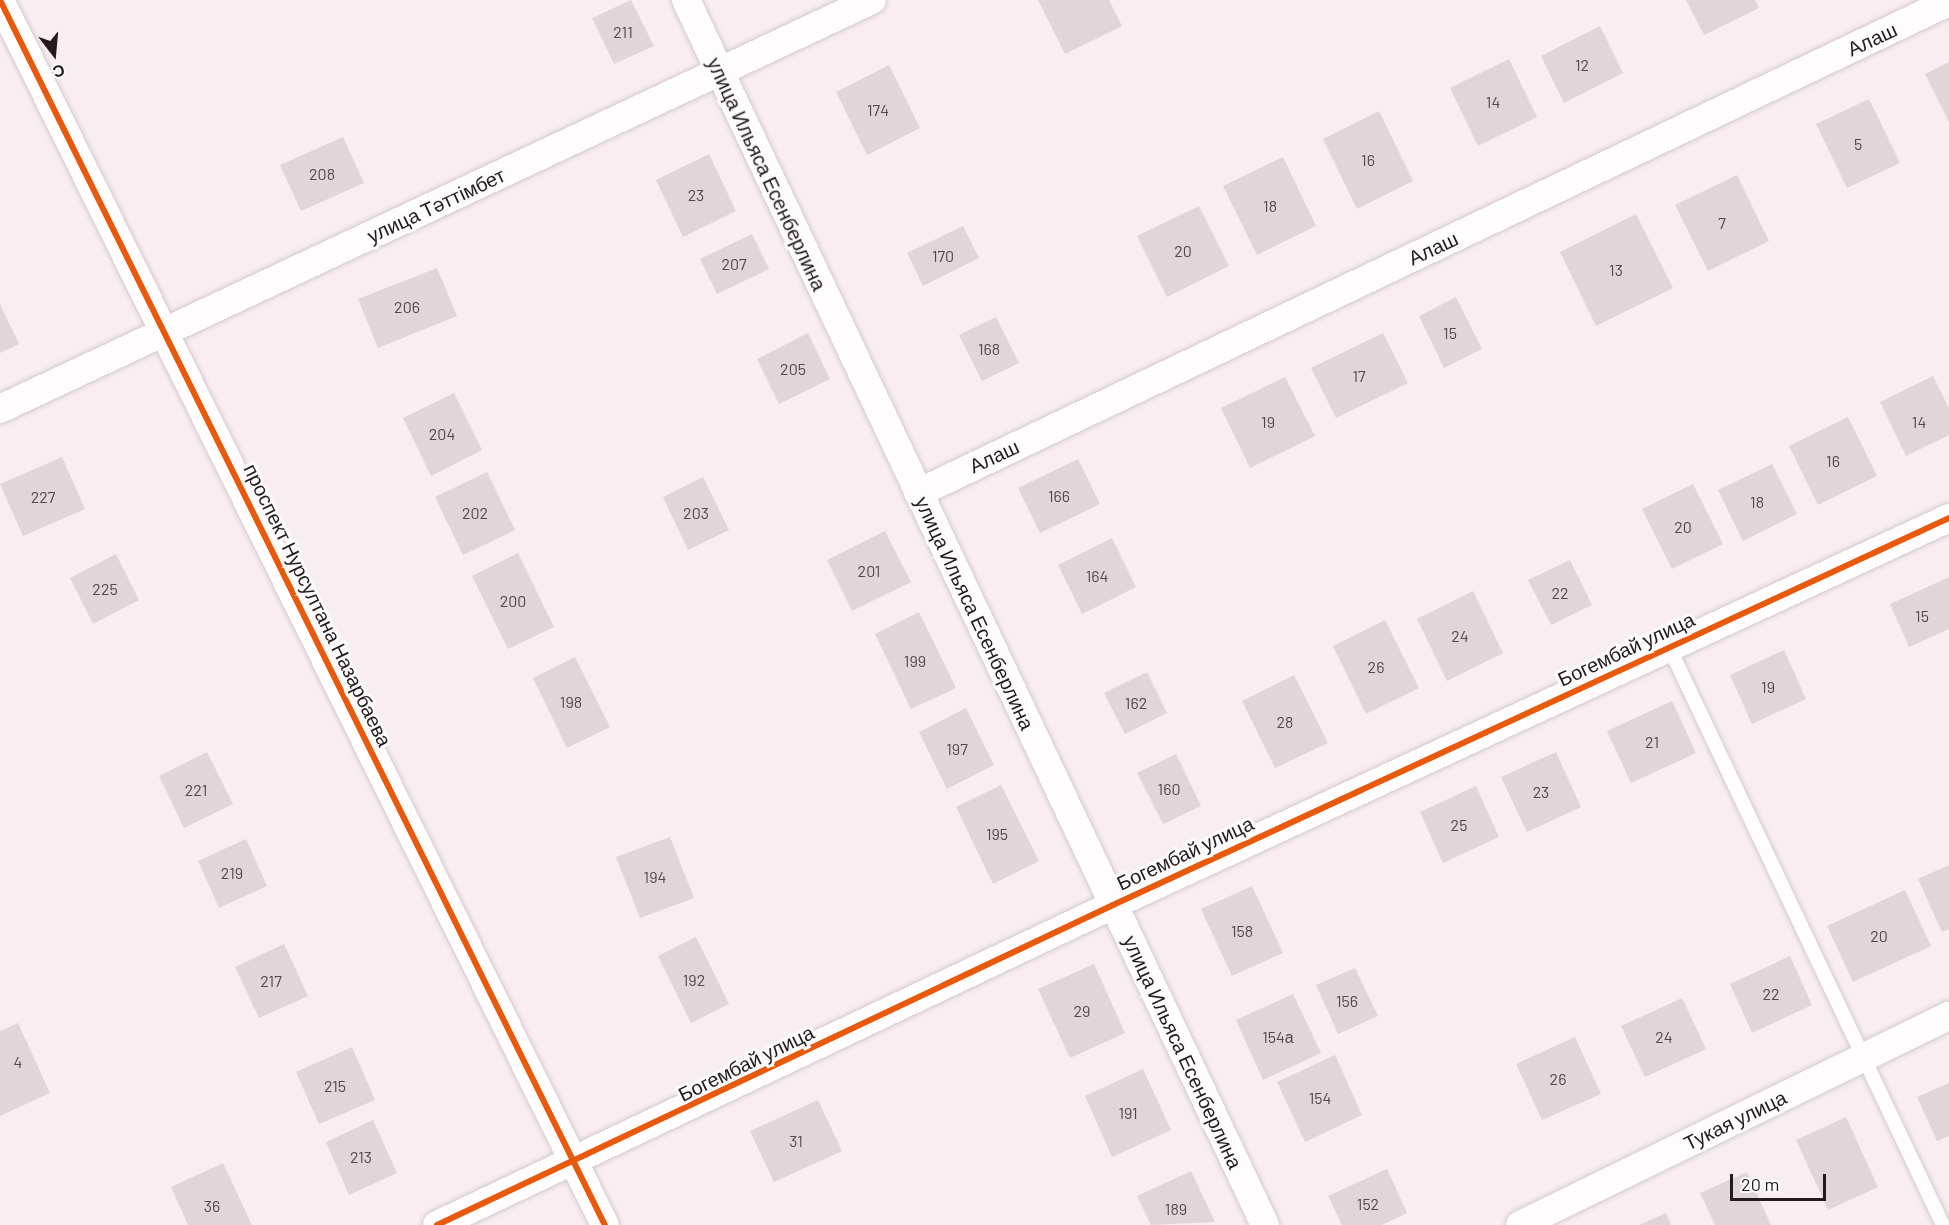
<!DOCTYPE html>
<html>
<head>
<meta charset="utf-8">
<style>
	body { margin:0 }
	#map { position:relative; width:1949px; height:1225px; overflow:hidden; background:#f8edf0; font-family:Barlow,sans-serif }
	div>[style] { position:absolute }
	.building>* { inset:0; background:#e0d5d9 }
	.roads { filter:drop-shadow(0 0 2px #d4cacd) drop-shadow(0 0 2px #d4cacd) }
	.service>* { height:14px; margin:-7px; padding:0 7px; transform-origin:7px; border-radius:7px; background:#fefcfd }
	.minor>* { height:28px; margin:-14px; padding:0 14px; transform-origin:14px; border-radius:14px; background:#fefcfd }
	.cycleway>* { height:6px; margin:-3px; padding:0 3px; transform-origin:3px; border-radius:3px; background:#e8590c }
	span { translate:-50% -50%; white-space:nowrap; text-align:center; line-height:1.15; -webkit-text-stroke:6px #fbfbfb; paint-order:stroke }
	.number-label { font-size:16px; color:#53494d }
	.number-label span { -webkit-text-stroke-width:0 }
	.street-label { font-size:20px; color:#241a1e }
	.north { position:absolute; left:24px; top:24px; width:60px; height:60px; -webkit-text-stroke:4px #fbfbfb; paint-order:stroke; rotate:164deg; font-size:16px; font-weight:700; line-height:24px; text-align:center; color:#241a1e }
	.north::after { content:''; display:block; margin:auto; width:21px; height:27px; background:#241a1e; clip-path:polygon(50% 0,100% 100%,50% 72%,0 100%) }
	.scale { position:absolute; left:1730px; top:1174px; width:96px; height:27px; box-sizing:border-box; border:3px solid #241a1e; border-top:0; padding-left:8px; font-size:18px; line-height:21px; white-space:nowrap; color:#241a1e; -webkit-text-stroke:4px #fbfbfb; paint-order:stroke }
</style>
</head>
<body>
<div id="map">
	<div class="building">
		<i style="clip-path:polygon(631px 0,654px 46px,614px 64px,592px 18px)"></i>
		<i style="clip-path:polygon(1038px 0,1109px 0,1122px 26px,1065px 54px)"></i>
		<i style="clip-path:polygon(1686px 0,1755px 0,1759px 8px,1704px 35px)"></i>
		<i style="clip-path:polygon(1600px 26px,1623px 73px,1564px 103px,1541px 56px)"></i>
		<i style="clip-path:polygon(1509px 59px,1537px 117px,1478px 146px,1450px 88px)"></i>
		<i style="clip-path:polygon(1949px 62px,1949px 122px,1925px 74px)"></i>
		<i style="clip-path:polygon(889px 65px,920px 128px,867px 155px,836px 92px)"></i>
		<i style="clip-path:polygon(1869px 99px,1900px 163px,1847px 188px,1816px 124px)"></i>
		<i style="clip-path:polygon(1379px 111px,1413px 181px,1357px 209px,1323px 139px)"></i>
		<i style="clip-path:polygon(343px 137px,364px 183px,301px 211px,280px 165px)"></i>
		<i style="clip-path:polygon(709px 154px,736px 211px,683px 237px,656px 180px)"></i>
		<i style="clip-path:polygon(1283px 157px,1316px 226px,1257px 255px,1223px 186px)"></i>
		<i style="clip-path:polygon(1737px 175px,1769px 241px,1708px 271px,1675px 205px)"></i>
		<i style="clip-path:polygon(1199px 206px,1229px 266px,1167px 297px,1137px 236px)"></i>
		<i style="clip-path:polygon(1636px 214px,1673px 288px,1596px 326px,1560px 252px)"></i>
		<i style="clip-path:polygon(963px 226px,979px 258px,923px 286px,907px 253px)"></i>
		<i style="clip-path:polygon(752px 234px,769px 269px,717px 294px,700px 259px)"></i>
		<i style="clip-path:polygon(437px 268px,457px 316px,378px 348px,358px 299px)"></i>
		<i style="clip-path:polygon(1456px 297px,1482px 349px,1444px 368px,1419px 316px)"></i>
		<i style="clip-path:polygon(0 304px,19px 344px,0 353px)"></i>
		<i style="clip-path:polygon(996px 317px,1019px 363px,982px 381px,959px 335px)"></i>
		<i style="clip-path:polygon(808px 333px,830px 379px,779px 404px,757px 359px)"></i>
		<i style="clip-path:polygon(1383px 333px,1408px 383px,1336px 418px,1311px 368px)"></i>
		<i style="clip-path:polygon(1933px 376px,1949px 408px,1949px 435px,1906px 456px,1880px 402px)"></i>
		<i style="clip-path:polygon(1285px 377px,1315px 436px,1250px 468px,1221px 408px)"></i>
		<i style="clip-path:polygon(454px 393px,482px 450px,431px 476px,403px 418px)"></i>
		<i style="clip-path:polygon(1848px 417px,1877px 476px,1818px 505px,1789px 446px)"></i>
		<i style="clip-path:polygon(62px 457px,85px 509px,23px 536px,0 484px)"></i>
		<i style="clip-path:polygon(1078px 459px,1100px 504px,1040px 533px,1018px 488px)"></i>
		<i style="clip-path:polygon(1772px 464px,1797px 514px,1743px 541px,1718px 490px)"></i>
		<i style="clip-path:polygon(487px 472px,515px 530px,463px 555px,435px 497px)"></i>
		<i style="clip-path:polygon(703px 477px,729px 530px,688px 550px,663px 497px)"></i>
		<i style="clip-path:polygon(1693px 484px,1723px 544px,1672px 569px,1642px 509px)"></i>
		<i style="clip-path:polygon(885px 531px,911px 582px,852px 611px,827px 560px)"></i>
		<i style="clip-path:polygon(1112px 538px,1136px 587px,1082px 614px,1058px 565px)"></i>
		<i style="clip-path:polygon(518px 553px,554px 627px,508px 649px,472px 576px)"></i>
		<i style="clip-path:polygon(116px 554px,139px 600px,93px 624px,70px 578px)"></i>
		<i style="clip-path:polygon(1570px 560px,1592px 605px,1551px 625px,1528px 580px)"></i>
		<i style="clip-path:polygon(1949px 577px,1949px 629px,1909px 647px,1890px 604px)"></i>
		<i style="clip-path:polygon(1473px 591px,1503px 653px,1447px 681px,1417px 619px)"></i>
		<i style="clip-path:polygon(919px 612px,956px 688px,911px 709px,875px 634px)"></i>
		<i style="clip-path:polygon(1385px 620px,1419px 688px,1366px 714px,1333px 646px)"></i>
		<i style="clip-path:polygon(1784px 650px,1806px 699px,1752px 724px,1730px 675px)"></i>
		<i style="clip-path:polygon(575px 657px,610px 727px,567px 748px,533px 678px)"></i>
		<i style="clip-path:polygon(1147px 672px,1167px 713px,1125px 734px,1104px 693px)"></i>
		<i style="clip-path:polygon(1294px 675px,1328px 743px,1275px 768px,1242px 701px)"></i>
		<i style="clip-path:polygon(1672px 701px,1696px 753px,1631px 783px,1607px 731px)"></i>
		<i style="clip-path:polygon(966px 708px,994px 765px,947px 789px,919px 732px)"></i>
		<i style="clip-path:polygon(207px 752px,233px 804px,184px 828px,159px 776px)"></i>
		<i style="clip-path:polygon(1556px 752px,1581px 807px,1527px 832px,1501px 777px)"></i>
		<i style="clip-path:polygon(1176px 754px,1201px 806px,1163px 824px,1137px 773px)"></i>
		<i style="clip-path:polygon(1001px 785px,1039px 861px,993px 884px,956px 807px)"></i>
		<i style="clip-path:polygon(1476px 786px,1499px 837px,1443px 863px,1420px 812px)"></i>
		<i style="clip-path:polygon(670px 837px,694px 898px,640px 918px,616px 857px)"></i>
		<i style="clip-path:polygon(246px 839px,267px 886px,219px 908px,198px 861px)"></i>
		<i style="clip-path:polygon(1949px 865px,1949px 929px,1942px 932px,1918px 879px)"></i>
		<i style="clip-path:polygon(1252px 886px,1283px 953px,1232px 976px,1201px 909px)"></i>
		<i style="clip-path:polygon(1905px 890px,1931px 946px,1853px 982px,1827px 926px)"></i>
		<i style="clip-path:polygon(696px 937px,729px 1004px,691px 1023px,658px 956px)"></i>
		<i style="clip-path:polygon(284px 944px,308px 996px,259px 1018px,235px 967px)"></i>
		<i style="clip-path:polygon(1790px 956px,1812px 1005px,1752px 1033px,1730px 984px)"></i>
		<i style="clip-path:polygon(1094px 964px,1125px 1033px,1070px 1058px,1038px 989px)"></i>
		<i style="clip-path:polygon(1355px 968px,1378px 1016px,1338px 1034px,1316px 985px)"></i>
		<i style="clip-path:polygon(1293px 994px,1321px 1053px,1263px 1080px,1236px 1020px)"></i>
		<i style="clip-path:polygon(1682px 998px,1706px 1049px,1645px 1077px,1621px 1026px)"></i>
		<i style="clip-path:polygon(18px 1023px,50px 1093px,0 1116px,0 1031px)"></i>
		<i style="clip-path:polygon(1575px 1037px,1601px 1094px,1542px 1120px,1516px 1064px)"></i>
		<i style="clip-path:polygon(352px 1047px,375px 1100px,319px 1124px,296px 1072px)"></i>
		<i style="clip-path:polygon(1335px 1055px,1362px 1115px,1305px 1142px,1277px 1082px)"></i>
		<i style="clip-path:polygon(1143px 1069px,1171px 1130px,1112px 1157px,1085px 1096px)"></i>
		<i style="clip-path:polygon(1949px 1083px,1949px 1136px,1937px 1141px,1917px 1097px)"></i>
		<i style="clip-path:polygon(818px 1100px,842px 1151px,774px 1182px,750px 1131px)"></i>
		<i style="clip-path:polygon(1846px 1117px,1878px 1187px,1828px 1210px,1796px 1140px)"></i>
		<i style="clip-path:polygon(373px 1120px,397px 1173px,349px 1195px,326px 1142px)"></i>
		<i style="clip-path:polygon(223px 1163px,252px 1225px,188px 1225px,171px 1187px)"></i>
		<i style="clip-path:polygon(1387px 1169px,1407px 1213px,1382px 1225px,1342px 1225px,1328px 1196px)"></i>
		<i style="clip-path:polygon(1191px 1171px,1215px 1222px,1151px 1225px,1137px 1196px)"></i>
		<i style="clip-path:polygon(1747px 1172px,1771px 1225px,1715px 1225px,1700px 1193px)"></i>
		<i style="clip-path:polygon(1666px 1213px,1671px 1225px,1639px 1225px)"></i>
	</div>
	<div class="roads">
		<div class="service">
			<i style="left:1669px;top:647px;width:640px;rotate:64.64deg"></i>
		</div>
		<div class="minor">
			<i style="left:0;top:0;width:1366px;rotate:63.72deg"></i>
			<i style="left:686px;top:0;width:1355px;rotate:64.7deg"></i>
			<i style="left:0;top:409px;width:963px;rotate:-25.13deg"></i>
			<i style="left:918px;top:493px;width:1142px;rotate:-25.47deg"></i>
			<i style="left:437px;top:1225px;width:748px;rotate:-25.33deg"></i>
			<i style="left:1113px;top:905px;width:921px;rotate:-24.84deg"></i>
			<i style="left:1520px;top:1225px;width:477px;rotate:-26deg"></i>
		</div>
	</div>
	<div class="cycleway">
		<i style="left:0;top:0;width:1366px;rotate:63.72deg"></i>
		<i style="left:437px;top:1225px;width:748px;rotate:-25.33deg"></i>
		<i style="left:1113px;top:905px;width:921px;rotate:-24.84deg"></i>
	</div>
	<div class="number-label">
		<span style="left:623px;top:32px">211</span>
		<span style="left:1582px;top:65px">12</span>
		<span style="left:1493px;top:102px">14</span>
		<span style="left:878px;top:110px">174</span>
		<span style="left:1858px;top:144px">5</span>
		<span style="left:1368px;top:160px">16</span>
		<span style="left:322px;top:174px">208</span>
		<span style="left:696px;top:195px">23</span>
		<span style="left:1270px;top:206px">18</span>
		<span style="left:1722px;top:223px">7</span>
		<span style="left:1183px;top:251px">20</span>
		<span style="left:943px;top:256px">170</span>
		<span style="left:734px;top:264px">207</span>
		<span style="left:1616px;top:270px">13</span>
		<span style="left:407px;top:307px">206</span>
		<span style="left:1450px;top:333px">15</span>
		<span style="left:989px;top:349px">168</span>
		<span style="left:793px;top:369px">205</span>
		<span style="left:1359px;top:376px">17</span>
		<span style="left:1268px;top:422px">19</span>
		<span style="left:1919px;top:422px">14</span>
		<span style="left:442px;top:434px">204</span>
		<span style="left:1833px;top:461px">16</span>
		<span style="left:1059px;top:496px">166</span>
		<span style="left:43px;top:497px">227</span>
		<span style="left:1757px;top:502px">18</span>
		<span style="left:475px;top:513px">202</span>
		<span style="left:696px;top:513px">203</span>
		<span style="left:1683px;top:527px">20</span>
		<span style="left:869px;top:571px">201</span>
		<span style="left:1097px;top:576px">164</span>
		<span style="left:105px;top:589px">225</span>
		<span style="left:1560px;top:593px">22</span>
		<span style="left:513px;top:601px">200</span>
		<span style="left:1922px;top:616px">15</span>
		<span style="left:1460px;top:636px">24</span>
		<span style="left:915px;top:661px">199</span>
		<span style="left:1376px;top:667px">26</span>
		<span style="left:1768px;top:687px">19</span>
		<span style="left:571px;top:702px">198</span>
		<span style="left:1136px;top:703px">162</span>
		<span style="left:1285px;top:722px">28</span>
		<span style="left:1652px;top:742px">21</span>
		<span style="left:957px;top:749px">197</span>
		<span style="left:1169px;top:789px">160</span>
		<span style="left:196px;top:790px">221</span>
		<span style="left:1541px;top:792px">23</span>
		<span style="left:1459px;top:825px">25</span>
		<span style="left:997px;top:834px">195</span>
		<span style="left:232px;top:873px">219</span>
		<span style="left:655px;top:877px">194</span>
		<span style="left:1242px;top:931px">158</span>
		<span style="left:1879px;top:936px">20</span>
		<span style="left:694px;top:980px">192</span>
		<span style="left:271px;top:981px">217</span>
		<span style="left:1771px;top:994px">22</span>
		<span style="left:1347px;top:1001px">156</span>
		<span style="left:1082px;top:1011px">29</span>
		<span style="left:1278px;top:1037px">154а</span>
		<span style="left:1664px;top:1037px">24</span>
		<span style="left:18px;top:1062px">4</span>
		<span style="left:1558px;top:1079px">26</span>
		<span style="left:335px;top:1086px">215</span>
		<span style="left:1320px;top:1098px">154</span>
		<span style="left:1128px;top:1113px">191</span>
		<span style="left:796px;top:1141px">31</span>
		<span style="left:361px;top:1157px">213</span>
		<span style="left:1368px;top:1204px">152</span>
		<span style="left:212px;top:1206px">36</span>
		<span style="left:1176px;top:1209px">189</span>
	</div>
	<div class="street-label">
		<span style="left:1872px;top:39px;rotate:-25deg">Алаш</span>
		<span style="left:767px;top:174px;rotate:65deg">улица Ильяса Есенберлина</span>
		<span style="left:436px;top:205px;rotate:-25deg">улица Тәттімбет</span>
		<span style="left:1433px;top:248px;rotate:-25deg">Алаш</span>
		<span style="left:994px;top:456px;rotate:-25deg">Алаш</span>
		<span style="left:318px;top:605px;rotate:64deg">проспект Нурсултана Назарбаева</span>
		<span style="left:975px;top:613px;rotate:65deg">улица Ильяса Есенберлина</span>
		<span style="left:1626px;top:649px;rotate:-25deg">Богембай улица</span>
		<span style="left:1185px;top:853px;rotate:-25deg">Богембай улица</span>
		<span style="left:1183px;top:1052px;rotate:65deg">улица Ильяса Есенберлина</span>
		<span style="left:746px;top:1063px;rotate:-26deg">Богембай улица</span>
		<span style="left:1735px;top:1120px;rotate:-26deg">Тукая улица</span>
	</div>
	<div class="north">С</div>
	<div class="scale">20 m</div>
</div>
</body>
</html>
